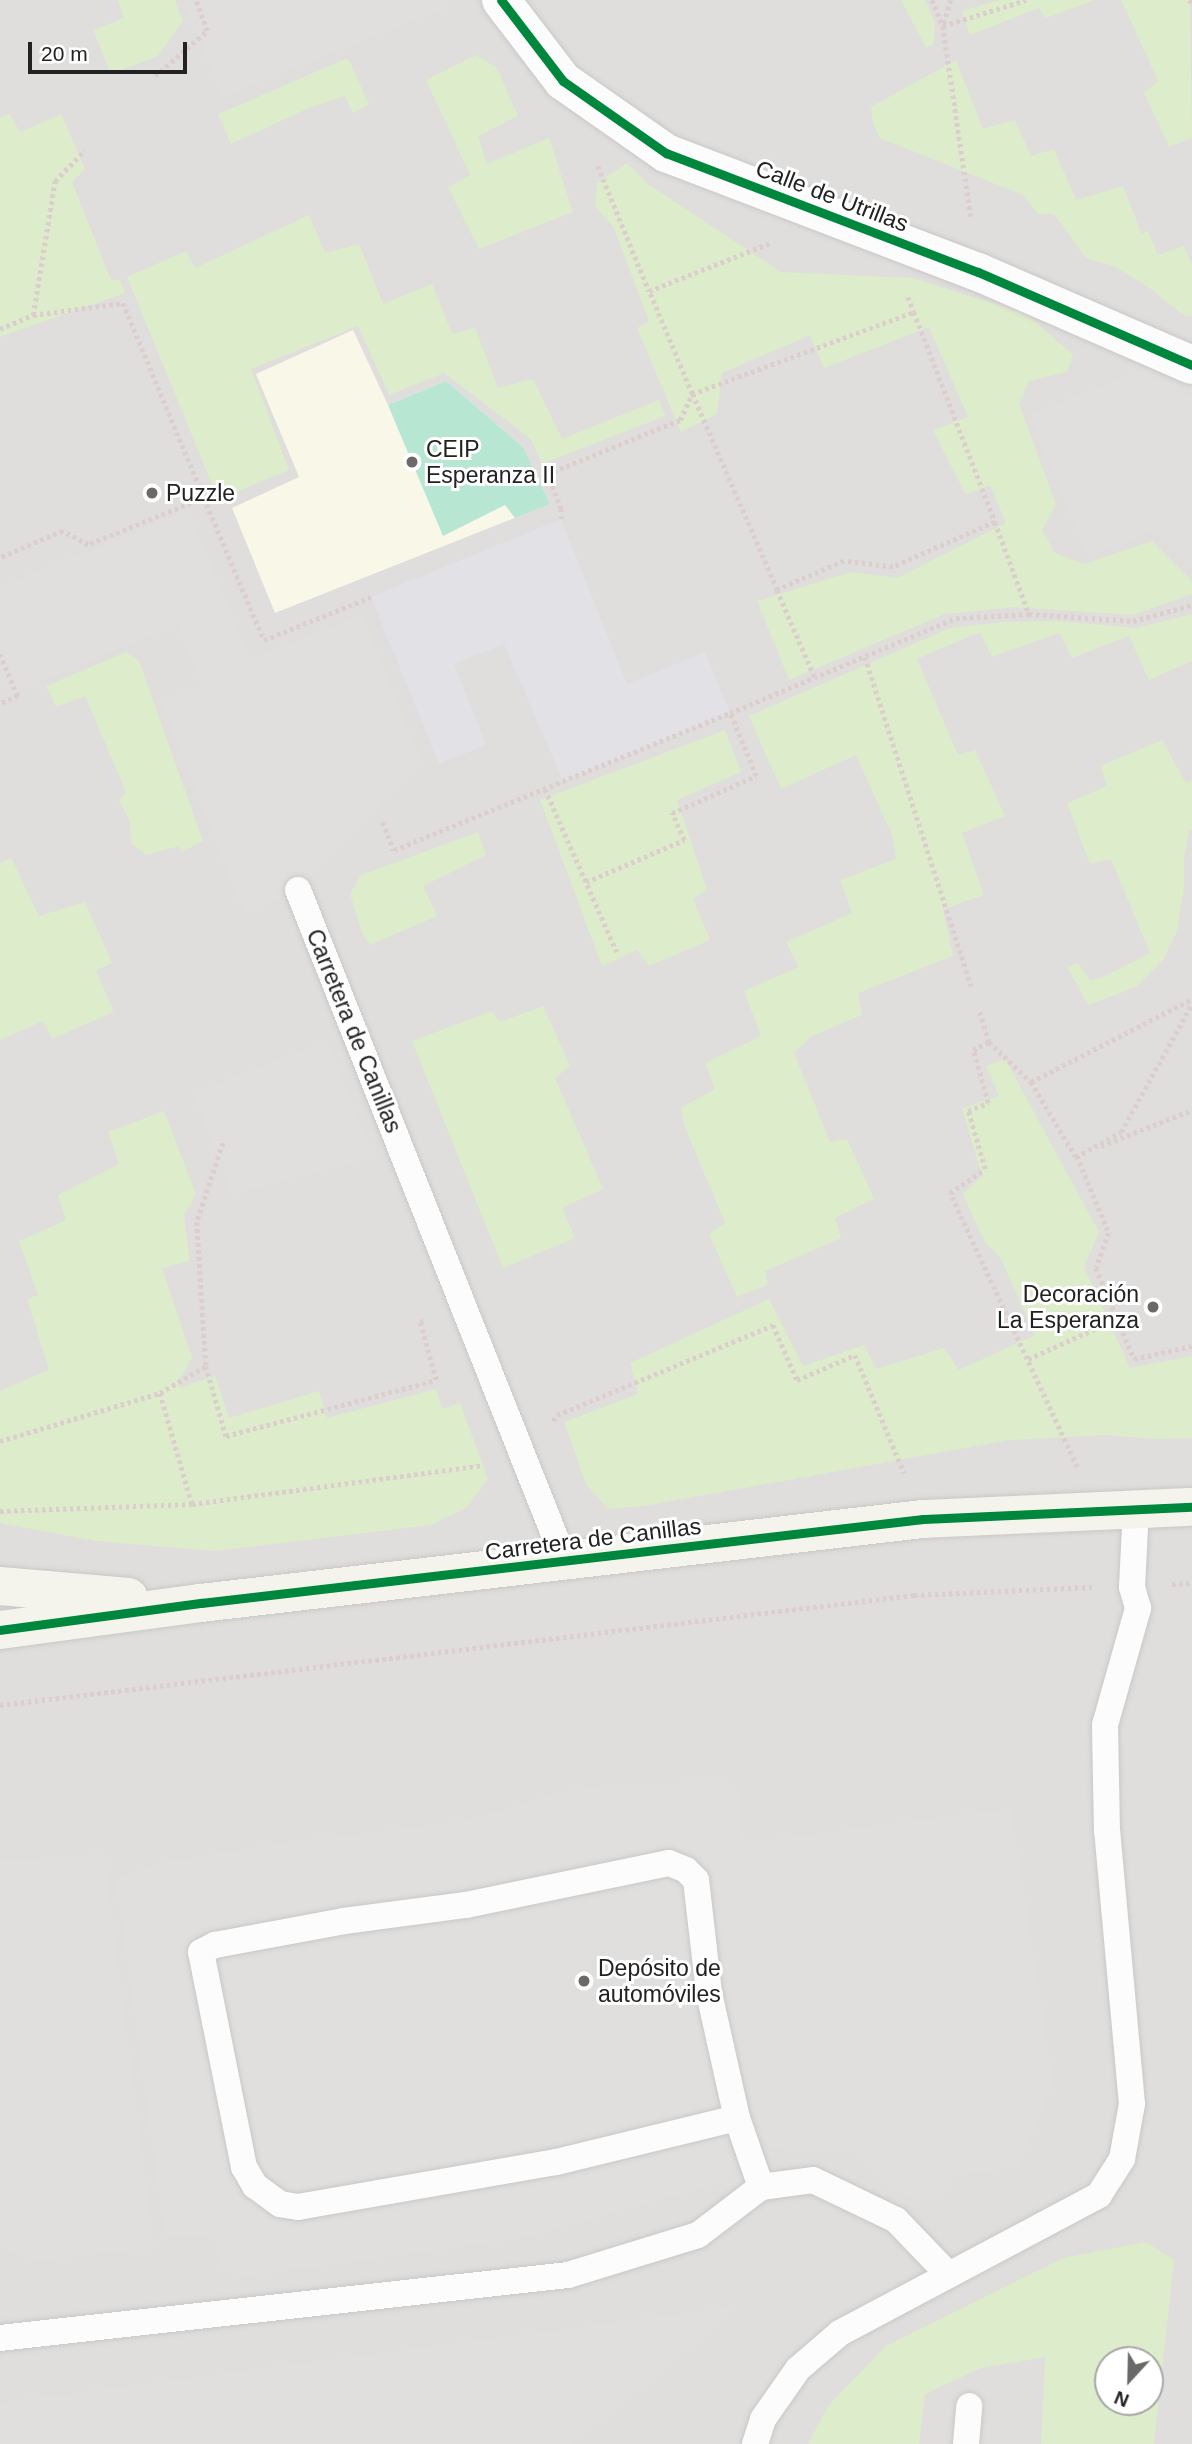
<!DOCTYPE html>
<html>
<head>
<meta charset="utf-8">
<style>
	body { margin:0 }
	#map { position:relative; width:1192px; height:2444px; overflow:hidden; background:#f0eeeb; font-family:Arial,sans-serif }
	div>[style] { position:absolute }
	.residential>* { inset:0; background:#dfdedc }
	.education>* { inset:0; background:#f8f7e8 }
	.grass>* { inset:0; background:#ddeccb }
	.pitch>* { inset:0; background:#b7e6d2 }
	.parking>* { inset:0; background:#e0dfde }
	.plaza>* { inset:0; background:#e2e1e5 }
	.path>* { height:4.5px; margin-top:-2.25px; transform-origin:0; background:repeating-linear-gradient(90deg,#dccecd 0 3.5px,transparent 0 7px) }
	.roads { filter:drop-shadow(0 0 2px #c9c8c7) drop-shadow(0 0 2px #c9c8c7) }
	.lane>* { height:26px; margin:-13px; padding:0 13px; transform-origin:13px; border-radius:13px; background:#fdfcfc }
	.street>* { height:38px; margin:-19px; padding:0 19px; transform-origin:19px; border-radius:19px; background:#fdfcfc }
	.secondary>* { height:38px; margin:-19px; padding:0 19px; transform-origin:19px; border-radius:19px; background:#f4f4ed }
	.cycleway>* { height:9px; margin:-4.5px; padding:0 4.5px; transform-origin:4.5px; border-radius:4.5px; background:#00873e }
	.dots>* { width:19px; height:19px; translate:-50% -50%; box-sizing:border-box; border:4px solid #fff; border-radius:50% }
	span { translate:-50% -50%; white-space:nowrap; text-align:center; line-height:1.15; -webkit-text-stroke:6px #fff; paint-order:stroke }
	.street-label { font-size:23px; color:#222 }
	.poi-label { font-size:23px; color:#222 }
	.left { translate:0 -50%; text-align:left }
	.right { translate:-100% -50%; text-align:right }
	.north { position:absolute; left:1094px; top:2346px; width:70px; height:70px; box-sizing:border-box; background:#fff; border:2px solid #a7a7a7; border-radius:50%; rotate:202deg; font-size:19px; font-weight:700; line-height:28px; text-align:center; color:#222 }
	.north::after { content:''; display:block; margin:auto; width:24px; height:32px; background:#6a6968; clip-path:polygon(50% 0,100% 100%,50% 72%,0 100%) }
	.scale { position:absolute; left:28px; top:42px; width:159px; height:32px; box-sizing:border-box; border:4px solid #222; border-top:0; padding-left:9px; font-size:21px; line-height:24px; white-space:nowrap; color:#222; -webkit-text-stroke:5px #fff; paint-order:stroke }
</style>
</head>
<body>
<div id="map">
	<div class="residential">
		<i style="clip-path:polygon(evenodd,0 0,1192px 0,1192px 2444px,0 2444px,0 0,1108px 2360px,1150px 2360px,1150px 2402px,1108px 2402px,1108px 2360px)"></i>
	</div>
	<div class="education">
		<i style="clip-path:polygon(353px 330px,388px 405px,446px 381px,523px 447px,550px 504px,275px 613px,232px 508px,299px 477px,256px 374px)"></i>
	</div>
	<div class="grass">
		<i style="clip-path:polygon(118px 0,175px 0,183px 21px,158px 56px,111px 74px,93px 30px,124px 18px)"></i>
		<i style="clip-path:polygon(901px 0,925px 0,935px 23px,934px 43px,926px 48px)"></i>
		<i style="clip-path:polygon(999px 0,1095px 0,1046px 18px,1039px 8px,970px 35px,962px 11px)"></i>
		<i style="clip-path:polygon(1121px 0,1190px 0,1192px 138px,1169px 147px,1144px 93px,1158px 81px)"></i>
		<i style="clip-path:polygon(476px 55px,497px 68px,518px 116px,478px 136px,487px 164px,549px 138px,573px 212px,479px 249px,448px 187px,470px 175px,426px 80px)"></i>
		<i style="clip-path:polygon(348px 58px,369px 104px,353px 113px,345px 96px,309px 108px,231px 144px,218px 114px)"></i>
		<i style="clip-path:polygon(956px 60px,983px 129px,1015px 120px,1031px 156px,1054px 149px,1076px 200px,1123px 186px,1142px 234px,1148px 231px,1158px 255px,1184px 246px,1192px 265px,1192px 315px,1186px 317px,1144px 284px,1114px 266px,1086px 258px,1054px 214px,1038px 214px,1023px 195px,880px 138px,873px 124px,871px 107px)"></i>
		<i style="clip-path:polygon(9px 113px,20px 132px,61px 114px,85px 169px,72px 182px,111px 280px,120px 280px,125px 293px,0 337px,0 118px)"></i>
		<i style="clip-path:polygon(627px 163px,648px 184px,781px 272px,912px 278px,1026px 314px,1073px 355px,1067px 372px,1029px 381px,1019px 404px,1056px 504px,1042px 530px,1055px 553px,1084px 564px,1152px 541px,1192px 581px,1192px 594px,1133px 615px,1014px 607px,945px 614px,789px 680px,757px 601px,851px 572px,897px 578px,1006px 523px,990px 485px,966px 495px,933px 430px,968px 417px,929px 327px,824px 368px,810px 335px,722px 373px,717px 414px,681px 432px,637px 328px,649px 321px,614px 228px,595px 206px,597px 183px)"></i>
		<i style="clip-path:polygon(309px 215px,325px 253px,359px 244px,383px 304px,432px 284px,452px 334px,475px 328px,498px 388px,533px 379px,562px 439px,659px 400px,665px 416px,542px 464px,531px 439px,444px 373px,389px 395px,358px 326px,251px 369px,289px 470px,226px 496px,216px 494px,127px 277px,186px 251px,195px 268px)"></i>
		<i style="clip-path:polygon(1192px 614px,1192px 661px,1149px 680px,1129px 636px,1072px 658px,1059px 633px,992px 657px,980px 632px,917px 659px,958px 755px,975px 750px,1005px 816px,962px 833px,984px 895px,943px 909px,953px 956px,858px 993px,862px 1015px,812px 1036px,794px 1053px,830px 1142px,847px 1139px,874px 1199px,835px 1218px,841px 1238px,765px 1271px,768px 1285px,737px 1297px,709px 1234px,725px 1223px,684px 1125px,681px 1108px,715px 1089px,705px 1063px,761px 1036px,744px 991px,798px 967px,786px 942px,852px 913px,840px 880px,896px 859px,892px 835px,856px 755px,781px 789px,749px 716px,950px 628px,1002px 622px,1056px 621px,1136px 628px)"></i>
		<i style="clip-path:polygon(126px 652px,139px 661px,203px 841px,182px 852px,179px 846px,146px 855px,132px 844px,129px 819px,119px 801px,126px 792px,85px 696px,56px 707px,46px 686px)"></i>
		<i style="clip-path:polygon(725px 730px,741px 772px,677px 800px,707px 890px,693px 899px,710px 940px,649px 966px,637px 950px,602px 966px,540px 800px)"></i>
		<i style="clip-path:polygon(1162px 740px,1186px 783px,1192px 781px,1192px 829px,1189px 830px,1184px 859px,1184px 887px,1177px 931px,1163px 960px,1136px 987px,1088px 1005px,1067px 967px,1078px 963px,1090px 980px,1101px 978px,1150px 953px,1111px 859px,1090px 864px,1067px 803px,1107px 786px,1101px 766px)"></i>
		<i style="clip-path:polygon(478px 832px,486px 855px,423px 886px,437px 916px,370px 945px,363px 935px,350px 894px,361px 875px)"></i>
		<i style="clip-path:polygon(11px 858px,39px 916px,85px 902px,112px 963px,96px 970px,114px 1012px,52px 1039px,43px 1021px,0 1040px,0 863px)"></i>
		<i style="clip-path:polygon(543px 1006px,570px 1066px,555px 1078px,603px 1189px,562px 1208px,575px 1238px,503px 1268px,412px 1041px,492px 1011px,500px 1022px)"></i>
		<i style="clip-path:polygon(1005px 1059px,1099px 1232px,1084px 1267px,1130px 1368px,1192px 1356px,1192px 1438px,1155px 1439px,1106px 1435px,1009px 1440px,644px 1506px,608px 1509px,586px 1484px,564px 1422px,638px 1394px,630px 1363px,769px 1299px,803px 1366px,864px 1345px,876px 1369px,944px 1348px,959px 1370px,1035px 1335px,1000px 1257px,984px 1241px,963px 1194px,982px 1176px,962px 1108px,999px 1096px,986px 1066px)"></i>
		<i style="clip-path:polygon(164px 1111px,196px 1194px,184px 1216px,190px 1261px,162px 1268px,192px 1358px,178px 1382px,180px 1388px,215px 1376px,229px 1418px,319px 1391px,327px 1418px,436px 1389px,442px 1409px,460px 1403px,488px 1479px,466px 1508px,431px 1525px,215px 1551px,96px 1541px,0 1523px,0 1391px,49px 1370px,27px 1299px,38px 1295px,19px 1241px,66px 1220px,58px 1195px,119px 1164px,108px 1132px)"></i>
		<i style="clip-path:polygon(evenodd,1146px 2242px,1174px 2260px,1154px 2444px,1041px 2444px,1045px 2357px,981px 2368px,925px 2394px,919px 2444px,808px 2444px,828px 2406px,886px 2346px,1063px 2258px,1146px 2242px,1150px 2360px,1150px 2402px,1108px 2402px,1108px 2360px,1150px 2360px)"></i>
	</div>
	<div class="pitch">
		<i style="clip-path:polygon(446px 381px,523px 447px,550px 504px,515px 518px,505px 505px,443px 536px,388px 405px)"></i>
	</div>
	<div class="parking">
		<i style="clip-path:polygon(182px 0,440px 0,443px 9px,223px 96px)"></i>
		<i style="clip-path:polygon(1147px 369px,1192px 398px,1192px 571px,1152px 531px,1088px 556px,1030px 414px)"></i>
		<i style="clip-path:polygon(188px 511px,250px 660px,362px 615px,421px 761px,298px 890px,244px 913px,161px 701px,202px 685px,178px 624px,11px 693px,0 666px,0 587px)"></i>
		<i style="clip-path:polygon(327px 1041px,373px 1157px,232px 1194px,194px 1093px)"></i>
		<i style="clip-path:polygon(724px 1783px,740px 1796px,741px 1829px,747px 1843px,1011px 1809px,1053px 2082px,1019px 2166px,953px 2176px,943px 2193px,905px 2195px,854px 2152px,766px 2149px,711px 2185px,523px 2238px,246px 2276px,222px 2268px,214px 2237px,165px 2235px,116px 1880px,165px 1862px,288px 1843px,463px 1822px,547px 1796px,609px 1784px)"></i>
		<i style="clip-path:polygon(104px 1854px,154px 2248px,33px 2261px,0 2246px,0 1861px)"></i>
		<i style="clip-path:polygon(737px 2307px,570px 2444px,0 2444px,0 2403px)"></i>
	</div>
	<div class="plaza">
		<i style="clip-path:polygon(561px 519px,627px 684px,705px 652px,730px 713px,563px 781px,504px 644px,454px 664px,486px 745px,439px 764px,371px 597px)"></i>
	</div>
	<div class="path">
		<i style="left:932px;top:0;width:28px;rotate:67deg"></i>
		<i style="left:943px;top:26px;width:195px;rotate:81.7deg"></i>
		<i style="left:951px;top:0;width:27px;rotate:107deg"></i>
		<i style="left:943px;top:26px;width:87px;rotate:-17.4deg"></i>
		<i style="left:1189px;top:0;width:4px;rotate:34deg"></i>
		<i style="left:155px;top:76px;width:69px;rotate:-40.9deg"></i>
		<i style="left:207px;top:31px;width:33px;rotate:-110deg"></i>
		<i style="left:598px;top:166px;width:135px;rotate:67.8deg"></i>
		<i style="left:908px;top:297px;width:16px;rotate:68deg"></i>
		<i style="left:33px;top:315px;width:136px;rotate:-80.7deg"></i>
		<i style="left:55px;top:181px;width:43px;rotate:-45.9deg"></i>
		<i style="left:0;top:329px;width:36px;rotate:-23deg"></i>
		<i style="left:33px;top:315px;width:91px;rotate:-7.6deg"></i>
		<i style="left:123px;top:303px;width:211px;rotate:67.4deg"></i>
		<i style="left:204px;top:498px;width:125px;rotate:157.9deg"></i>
		<i style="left:88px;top:545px;width:29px;rotate:-151deg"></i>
		<i style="left:63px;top:531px;width:69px;rotate:156.8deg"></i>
		<i style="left:204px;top:498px;width:154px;rotate:67.1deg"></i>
		<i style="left:264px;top:640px;width:115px;rotate:-21.9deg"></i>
		<i style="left:561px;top:519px;width:10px;rotate:-90deg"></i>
		<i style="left:561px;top:509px;width:38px;rotate:-112deg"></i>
		<i style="left:547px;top:474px;width:144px;rotate:-22.1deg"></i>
		<i style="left:680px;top:420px;width:29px;rotate:-65deg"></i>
		<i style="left:692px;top:394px;width:112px;rotate:-112.7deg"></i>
		<i style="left:649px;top:291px;width:130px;rotate:-21.6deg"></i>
		<i style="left:995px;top:522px;width:111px;rotate:156.2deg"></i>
		<i style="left:893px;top:567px;width:49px;rotate:-173deg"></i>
		<i style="left:844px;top:561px;width:73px;rotate:156.6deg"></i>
		<i style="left:777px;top:590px;width:214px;rotate:-113.4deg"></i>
		<i style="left:692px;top:394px;width:237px;rotate:-20.3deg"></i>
		<i style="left:914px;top:312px;width:225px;rotate:68.9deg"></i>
		<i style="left:995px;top:522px;width:98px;rotate:69.7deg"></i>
		<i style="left:777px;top:590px;width:96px;rotate:66.6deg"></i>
		<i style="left:0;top:654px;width:46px;rotate:66.8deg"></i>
		<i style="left:18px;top:696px;width:20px;rotate:156deg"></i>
		<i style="left:865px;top:657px;width:346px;rotate:72.1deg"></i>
		<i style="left:545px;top:789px;width:178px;rotate:66.2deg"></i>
		<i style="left:383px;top:822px;width:30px;rotate:69deg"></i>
		<i style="left:394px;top:850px;width:363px;rotate:-22.2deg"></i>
		<i style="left:586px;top:882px;width:107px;rotate:-23.2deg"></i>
		<i style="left:684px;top:840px;width:30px;rotate:-114deg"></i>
		<i style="left:672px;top:813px;width:92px;rotate:-23.8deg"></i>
		<i style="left:756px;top:776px;width:68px;rotate:-112.4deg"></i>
		<i style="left:730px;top:713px;width:245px;rotate:-22.8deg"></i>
		<i style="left:956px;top:618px;width:73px;rotate:-3.1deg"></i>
		<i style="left:1029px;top:614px;width:104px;rotate:3.9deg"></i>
		<i style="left:1133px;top:621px;width:61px;rotate:-15.2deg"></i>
		<i style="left:980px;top:1012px;width:31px;rotate:73deg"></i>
		<i style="left:1031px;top:1082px;width:181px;rotate:-27.3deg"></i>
		<i style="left:223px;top:1143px;width:83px;rotate:108.2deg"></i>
		<i style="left:197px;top:1222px;width:144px;rotate:86.4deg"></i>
		<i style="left:206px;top:1366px;width:73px;rotate:74.1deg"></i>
		<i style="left:226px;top:1436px;width:217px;rotate:-14.9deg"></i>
		<i style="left:436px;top:1380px;width:60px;rotate:-105.4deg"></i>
		<i style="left:420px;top:1322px;width:6px;rotate:-18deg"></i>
		<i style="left:1101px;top:1146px;width:98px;rotate:-21.6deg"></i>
		<i style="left:1077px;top:1156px;width:83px;rotate:67.4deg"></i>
		<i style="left:1109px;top:1233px;width:37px;rotate:110deg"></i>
		<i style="left:1096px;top:1268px;width:99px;rotate:67.3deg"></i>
		<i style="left:1134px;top:1359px;width:59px;rotate:-12.6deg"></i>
		<i style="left:1028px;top:1359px;width:98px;rotate:-24.2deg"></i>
		<i style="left:160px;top:1393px;width:116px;rotate:73.9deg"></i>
		<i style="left:553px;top:1421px;width:7px;rotate:-56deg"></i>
		<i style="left:557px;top:1415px;width:234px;rotate:-22.6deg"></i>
		<i style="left:773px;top:1325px;width:60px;rotate:66.4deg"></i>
		<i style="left:797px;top:1380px;width:63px;rotate:-23.3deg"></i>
		<i style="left:855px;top:1355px;width:128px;rotate:67.4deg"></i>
		<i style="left:0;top:1441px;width:167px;rotate:-16.7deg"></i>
		<i style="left:160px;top:1393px;width:53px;rotate:-30.4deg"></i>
		<i style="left:1077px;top:1467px;width:302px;rotate:-114.9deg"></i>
		<i style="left:950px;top:1193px;width:42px;rotate:-34.4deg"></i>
		<i style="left:985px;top:1169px;width:60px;rotate:-106.3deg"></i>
		<i style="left:968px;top:1111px;width:22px;rotate:-22deg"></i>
		<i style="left:988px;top:1103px;width:55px;rotate:-105.8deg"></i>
		<i style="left:973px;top:1050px;width:18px;rotate:-27deg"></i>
		<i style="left:989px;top:1042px;width:58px;rotate:43.6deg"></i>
		<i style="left:1031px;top:1082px;width:87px;rotate:59deg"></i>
		<i style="left:1076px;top:1157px;width:51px;rotate:-29.1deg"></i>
		<i style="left:1121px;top:1132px;width:146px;rotate:-61deg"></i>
		<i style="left:0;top:1511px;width:192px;rotate:-2.1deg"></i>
		<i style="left:192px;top:1504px;width:294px;rotate:-7.6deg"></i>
		<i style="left:1172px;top:1584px;width:20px;rotate:-3deg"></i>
		<i style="left:0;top:1705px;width:921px;rotate:-6.86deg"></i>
		<i style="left:914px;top:1595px;width:179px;rotate:-2.6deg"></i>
	</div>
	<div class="roads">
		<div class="lane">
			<i style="left:298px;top:890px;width:723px;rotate:68.33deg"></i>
			<i style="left:737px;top:2118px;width:186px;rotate:166.3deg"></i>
			<i style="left:556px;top:2162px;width:262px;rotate:170.1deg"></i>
			<i style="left:298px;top:2207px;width:18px;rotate:-171deg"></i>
			<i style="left:280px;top:2204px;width:31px;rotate:-144deg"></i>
			<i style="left:255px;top:2186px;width:22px;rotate:-120deg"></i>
			<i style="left:244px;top:2167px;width:219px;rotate:-101.3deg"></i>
			<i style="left:201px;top:1952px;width:16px;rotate:-27deg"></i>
			<i style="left:215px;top:1945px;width:131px;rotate:-10.5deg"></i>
			<i style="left:344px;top:1921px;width:123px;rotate:-7.5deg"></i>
			<i style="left:466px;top:1905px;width:207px;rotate:-11.7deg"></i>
			<i style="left:669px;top:1863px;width:18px;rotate:22deg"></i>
			<i style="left:686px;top:1870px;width:14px;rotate:45deg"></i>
			<i style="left:696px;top:1880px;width:114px;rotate:83.4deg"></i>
			<i style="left:709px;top:1993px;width:128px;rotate:77.4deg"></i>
			<i style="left:737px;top:2118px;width:73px;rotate:70.8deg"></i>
			<i style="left:0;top:2338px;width:571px;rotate:-6.33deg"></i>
			<i style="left:568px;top:2275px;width:136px;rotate:-17.1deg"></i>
			<i style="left:698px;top:2235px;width:79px;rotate:-37.3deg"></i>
			<i style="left:761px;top:2187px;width:52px;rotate:-7.7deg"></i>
			<i style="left:813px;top:2180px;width:92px;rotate:25.7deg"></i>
			<i style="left:896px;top:2220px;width:76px;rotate:46.1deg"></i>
			<i style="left:755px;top:2444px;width:26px;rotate:-72deg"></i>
			<i style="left:763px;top:2419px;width:61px;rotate:-55deg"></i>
			<i style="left:798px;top:2369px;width:55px;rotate:-40.6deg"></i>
			<i style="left:840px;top:2333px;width:293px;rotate:-28deg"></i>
			<i style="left:1099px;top:2195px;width:43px;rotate:-57.4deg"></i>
			<i style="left:1122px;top:2159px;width:56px;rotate:-79.7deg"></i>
			<i style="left:1132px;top:2104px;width:274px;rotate:-95.2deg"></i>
			<i style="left:1107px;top:1831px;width:106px;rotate:-91.1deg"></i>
			<i style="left:1105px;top:1725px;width:122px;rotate:-74.2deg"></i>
			<i style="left:1138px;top:1608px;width:22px;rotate:-106deg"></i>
			<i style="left:1132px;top:1587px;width:78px;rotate:-87.1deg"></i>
			<i style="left:966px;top:2444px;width:38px;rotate:-85deg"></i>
		</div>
		<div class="street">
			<i style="left:501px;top:0;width:102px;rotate:52.6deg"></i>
			<i style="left:563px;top:81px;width:126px;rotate:35deg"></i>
			<i style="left:666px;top:153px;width:334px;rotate:20.9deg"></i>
			<i style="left:978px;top:272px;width:233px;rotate:23.5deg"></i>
		</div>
		<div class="secondary">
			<i style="left:0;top:1586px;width:129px;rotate:4.9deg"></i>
			<i style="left:0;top:1630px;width:203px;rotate:-7.7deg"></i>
			<i style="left:201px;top:1603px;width:727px;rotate:-6.64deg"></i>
			<i style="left:923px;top:1519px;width:269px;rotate:-2.6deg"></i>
		</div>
	</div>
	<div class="cycleway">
		<i style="left:501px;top:0;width:102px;rotate:52.6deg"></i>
		<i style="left:563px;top:81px;width:126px;rotate:35deg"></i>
		<i style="left:666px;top:153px;width:334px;rotate:20.9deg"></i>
		<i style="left:978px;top:272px;width:233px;rotate:23.5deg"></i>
		<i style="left:0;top:1630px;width:203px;rotate:-7.7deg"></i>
		<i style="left:201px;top:1603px;width:727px;rotate:-6.64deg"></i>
		<i style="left:923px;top:1519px;width:269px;rotate:-2.6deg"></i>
	</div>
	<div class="dots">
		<i style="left:412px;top:462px;background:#6a6968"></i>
		<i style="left:152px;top:493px;background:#6a6968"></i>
		<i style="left:1153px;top:1307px;background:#6a6968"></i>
		<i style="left:584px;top:1981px;background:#6a6968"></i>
	</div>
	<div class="street-label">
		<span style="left:832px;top:196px;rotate:21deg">Calle de Utrillas</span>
		<span style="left:354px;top:1031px;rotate:68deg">Carretera de Canillas</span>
		<span style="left:593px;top:1539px;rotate:-7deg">Carretera de Canillas</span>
	</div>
	<div class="poi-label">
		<span class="left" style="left:426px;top:462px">CEIP<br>Esperanza II</span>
		<span class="left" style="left:166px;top:493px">Puzzle</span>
		<span class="right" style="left:1139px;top:1307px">Decoración<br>La Esperanza</span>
		<span class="left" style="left:598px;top:1981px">Depósito de<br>automóviles</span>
	</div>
	<div class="north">N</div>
	<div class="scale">20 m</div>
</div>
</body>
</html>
